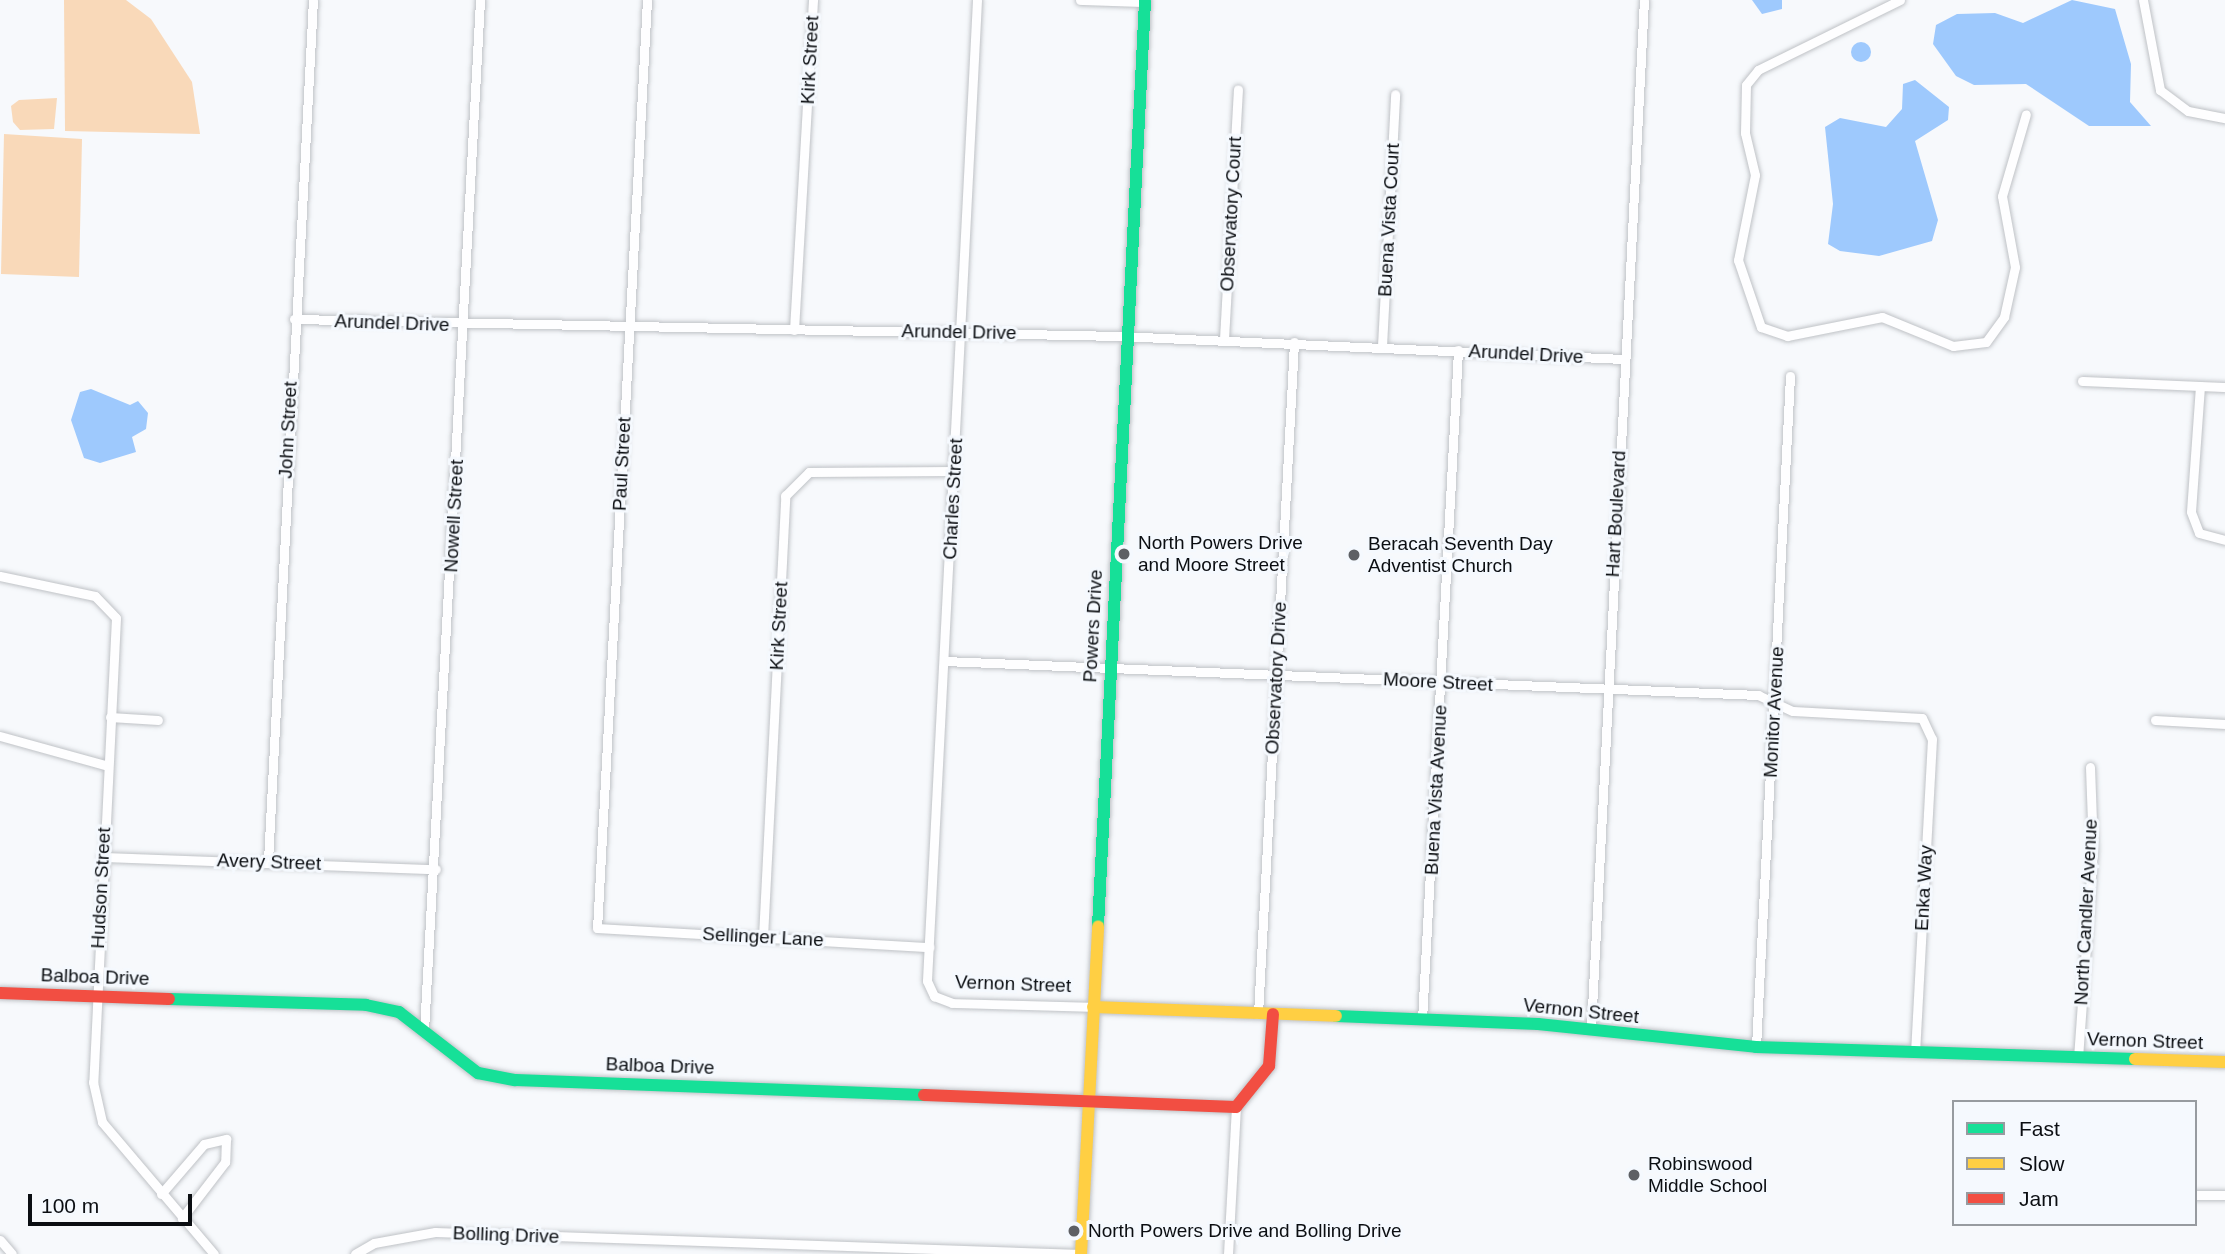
<!DOCTYPE html>
<html>
<head>
<meta charset="utf-8">
<style>
	body { margin:0 }
	#map { position:relative; width:2225px; height:1254px; overflow:hidden; background:#f7f9fc; font-family:Helvetica,sans-serif }
	div>[style] { position:absolute }
	.green>* { inset:0; background:#f9d9b9 }
	.water>* { inset:0; background:#9ec9fd }
	.round { border-radius:50% }
	.roads { filter:drop-shadow(0 0 2px #bfc2c6) drop-shadow(0 0 2px #bfc2c6) }
	.street>* { height:9px; margin:-4.5px; padding:0 4.5px; transform-origin:4.5px; border-radius:4.5px; background:#fefeff }
	.fast>* { height:12px; margin:-6px; padding:0 6px; transform-origin:6px; border-radius:6px; background:#16e098 }
	.slow>* { height:12px; margin:-6px; padding:0 6px; transform-origin:6px; border-radius:6px; background:#ffcf43 }
	.jam>* { height:12px; margin:-6px; padding:0 6px; transform-origin:6px; border-radius:6px; background:#f24e42 }
	.dots>* { width:19px; height:19px; translate:-50% -50%; box-sizing:border-box; border:4px solid #f5f9fe; border-radius:50% }
	span { translate:-50% -50%; white-space:nowrap; text-align:center; line-height:1.15; -webkit-text-stroke:6px #f5f9fe; paint-order:stroke }
	.street-label { font-size:19px; color:#0b0e12 }
	.poi-label { font-size:19px; color:#0b0e12 }
	.left { translate:0 -50%; text-align:left }
	.legend { position:absolute; left:1952px; top:1100px; width:245px; height:126px; box-sizing:border-box; background:#f5f9fe; border:2px solid #979ba0; margin:0; padding:9px 12px; list-style:none; font-size:21px; color:#0b0e12 }
	.legend li { display:flex; align-items:center; gap:14px; height:35px }
	.legend b { width:35px; border:2px solid #979ba0 }
	.scale { position:absolute; left:28px; top:1194px; width:164px; height:32px; box-sizing:border-box; border:4px solid #0b0e12; border-top:0; padding-left:9px; font-size:21px; line-height:24px; white-space:nowrap; color:#0b0e12; -webkit-text-stroke:5px #f5f9fe; paint-order:stroke }
</style>
</head>
<body>
<div id="map">
	<div class="green">
		<i style="clip-path:polygon(64px 0,126px 0,151px 19px,192px 82px,200px 134px,65px 131px)"></i>
		<i style="clip-path:polygon(57px 98px,54px 129px,20px 130px,13px 122px,11px 106px,19px 100px)"></i>
		<i style="clip-path:polygon(4px 134px,82px 139px,79px 277px,1px 274px)"></i>
	</div>
	<div class="water">
		<i style="clip-path:polygon(1752px 0,1782px 0,1782px 9px,1762px 14px)"></i>
		<i style="clip-path:polygon(2072px 0,2115px 9px,2131px 64px,2130px 102px,2151px 126px,2089px 126px,2026px 84px,1974px 85px,1956px 76px,1933px 44px,1936px 25px,1957px 14px,1995px 13px,2023px 23px)"></i>
		<i class="round" style="left:1851px;top:42px;width:20px;height:20px"></i>
		<i style="clip-path:polygon(1915px 80px,1949px 107px,1948px 120px,1915px 141px,1938px 220px,1932px 241px,1879px 256px,1840px 251px,1828px 244px,1833px 204px,1825px 127px,1840px 118px,1886px 127px,1902px 109px,1903px 84px)"></i>
		<i style="clip-path:polygon(91px 389px,130px 405px,138px 401px,148px 413px,146px 429px,132px 437px,136px 452px,100px 463px,84px 458px,71px 420px,80px 392px)"></i>
	</div>
	<div class="roads">
		<div class="street">
			<i style="left:647px;top:0;width:929px;rotate:93.08deg"></i>
			<i style="left:597px;top:928px;width:333px;rotate:3.3deg"></i>
			<i style="left:977px;top:0;width:982px;rotate:92.92deg"></i>
			<i style="left:927px;top:981px;width:17px;rotate:65deg"></i>
			<i style="left:934px;top:996px;width:19px;rotate:21deg"></i>
			<i style="left:952px;top:1003px;width:141px;rotate:1.6deg"></i>
			<i style="left:1080px;top:0;width:65px;rotate:1.8deg"></i>
			<i style="left:1900px;top:0;width:158px;rotate:153.8deg"></i>
			<i style="left:1758px;top:70px;width:19px;rotate:129deg"></i>
			<i style="left:1746px;top:85px;width:48px;rotate:91.2deg"></i>
			<i style="left:1745px;top:133px;width:43px;rotate:76.6deg"></i>
			<i style="left:1755px;top:175px;width:87px;rotate:101.3deg"></i>
			<i style="left:1738px;top:260px;width:71px;rotate:71.1deg"></i>
			<i style="left:1761px;top:327px;width:28px;rotate:19deg"></i>
			<i style="left:1787px;top:336px;width:97px;rotate:-11.3deg"></i>
			<i style="left:1882px;top:317px;width:77px;rotate:22.2deg"></i>
			<i style="left:1953px;top:346px;width:33px;rotate:-7deg"></i>
			<i style="left:1986px;top:342px;width:31px;rotate:-54deg"></i>
			<i style="left:2004px;top:317px;width:51px;rotate:-77.6deg"></i>
			<i style="left:2015px;top:267px;width:72px;rotate:-100.4deg"></i>
			<i style="left:2002px;top:196px;width:85px;rotate:-73.7deg"></i>
			<i style="left:2143px;top:0;width:92px;rotate:79.3deg"></i>
			<i style="left:2160px;top:90px;width:35px;rotate:37deg"></i>
			<i style="left:2188px;top:111px;width:38px;rotate:11deg"></i>
			<i style="left:294px;top:319px;width:825px;rotate:1.18deg"></i>
			<i style="left:1119px;top:336px;width:506px;rotate:2.61deg"></i>
			<i style="left:794px;top:330px;width:331px;rotate:-86.7deg"></i>
			<i style="left:1224px;top:339px;width:250px;rotate:-86.8deg"></i>
			<i style="left:1382px;top:346px;width:252px;rotate:-87deg"></i>
			<i style="left:2082px;top:381px;width:143px;rotate:2.4deg"></i>
			<i style="left:2200px;top:386px;width:126px;rotate:94.1deg"></i>
			<i style="left:2191px;top:512px;width:22px;rotate:69deg"></i>
			<i style="left:2199px;top:533px;width:27px;rotate:15deg"></i>
			<i style="left:0;top:576px;width:97px;rotate:11.9deg"></i>
			<i style="left:95px;top:596px;width:30px;rotate:46deg"></i>
			<i style="left:116px;top:618px;width:465px;rotate:92.8deg"></i>
			<i style="left:93px;top:1082px;width:41px;rotate:77.3deg"></i>
			<i style="left:102px;top:1122px;width:173px;rotate:49.7deg"></i>
			<i style="left:944px;top:661px;width:815px;rotate:2.39deg"></i>
			<i style="left:1758px;top:695px;width:38px;rotate:25deg"></i>
			<i style="left:1793px;top:711px;width:129px;rotate:3.1deg"></i>
			<i style="left:1922px;top:718px;width:23px;rotate:65deg"></i>
			<i style="left:1932px;top:739px;width:314px;rotate:93.1deg"></i>
			<i style="left:110px;top:717px;width:48px;rotate:3.6deg"></i>
			<i style="left:2155px;top:720px;width:70px;rotate:3.3deg"></i>
			<i style="left:0;top:736px;width:112px;rotate:15.5deg"></i>
			<i style="left:102px;top:857px;width:334px;rotate:2.1deg"></i>
			<i style="left:268px;top:861px;width:862px;rotate:-87.01deg"></i>
			<i style="left:763px;top:937px;width:442px;rotate:-87.1deg"></i>
			<i style="left:785px;top:496px;width:34px;rotate:-45deg"></i>
			<i style="left:809px;top:472px;width:145px;rotate:-0.4deg"></i>
			<i style="left:1258px;top:1014px;width:673px;rotate:-86.93deg"></i>
			<i style="left:1422px;top:1020px;width:671px;rotate:-86.92deg"></i>
			<i style="left:1591px;top:1028px;width:1029px;rotate:-87.05deg"></i>
			<i style="left:424px;top:1031px;width:1033px;rotate:-86.89deg"></i>
			<i style="left:1756px;top:1047px;width:672px;rotate:-87.1deg"></i>
			<i style="left:2078px;top:1058px;width:210px;rotate:-85.9deg"></i>
			<i style="left:2093px;top:849px;width:82px;rotate:-92.1deg"></i>
			<i style="left:161px;top:1194px;width:66px;rotate:-49.3deg"></i>
			<i style="left:204px;top:1144px;width:23px;rotate:-13deg"></i>
			<i style="left:226px;top:1139px;width:23px;rotate:92deg"></i>
			<i style="left:225px;top:1162px;width:71px;rotate:127.5deg"></i>
			<i style="left:2195px;top:1195px;width:30px"></i>
			<i style="left:0;top:1240px;width:18px;rotate:49deg"></i>
			<i style="left:355px;top:1254px;width:22px;rotate:-30deg"></i>
			<i style="left:374px;top:1243px;width:62px;rotate:-10.2deg"></i>
			<i style="left:435px;top:1232px;width:646px;rotate:1.95deg"></i>
			<i style="left:1228px;top:1254px;width:147px;rotate:-86.9deg"></i>
		</div>
		<div class="fast">
			<i style="left:1098px;top:926px;width:927px;rotate:-87.09deg"></i>
			<i style="left:169px;top:999px;width:197px;rotate:1.7deg"></i>
			<i style="left:366px;top:1005px;width:34px;rotate:12deg"></i>
			<i style="left:399px;top:1012px;width:100px;rotate:37.7deg"></i>
			<i style="left:478px;top:1073px;width:38px;rotate:11deg"></i>
			<i style="left:515px;top:1080px;width:409px;rotate:2.1deg"></i>
			<i style="left:1336px;top:1016px;width:202px;rotate:2.3deg"></i>
			<i style="left:1538px;top:1024px;width:219px;rotate:6deg"></i>
			<i style="left:1756px;top:1047px;width:379px;rotate:1.8deg"></i>
		</div>
		<div class="slow">
			<i style="left:1093px;top:1007px;width:243px;rotate:2.1deg"></i>
			<i style="left:2135px;top:1059px;width:90px;rotate:1.9deg"></i>
			<i style="left:1081px;top:1254px;width:328px;rotate:-87deg"></i>
		</div>
		<div class="jam">
			<i style="left:0;top:993px;width:169px;rotate:2deg"></i>
			<i style="left:924px;top:1095px;width:312px;rotate:2.2deg"></i>
			<i style="left:1236px;top:1107px;width:53px;rotate:-51.2deg"></i>
			<i style="left:1269px;top:1066px;width:52px;rotate:-85.6deg"></i>
		</div>
	</div>
	<div class="dots">
		<i style="left:1124px;top:554px;background:#5e6064"></i>
		<i style="left:1354px;top:555px;background:#5e6064"></i>
		<i style="left:1634px;top:1175px;background:#5e6064"></i>
		<i style="left:1074px;top:1231px;background:#5e6064"></i>
	</div>
	<div class="street-label">
		<span style="left:810px;top:60px;rotate:-87deg">Kirk Street</span>
		<span style="left:1231px;top:214px;rotate:-87deg">Observatory Court</span>
		<span style="left:1389px;top:220px;rotate:-87deg">Buena Vista Court</span>
		<span style="left:392px;top:323px;rotate:2deg">Arundel Drive</span>
		<span style="left:959px;top:332px;rotate:1deg">Arundel Drive</span>
		<span style="left:1526px;top:354px;rotate:3deg">Arundel Drive</span>
		<span style="left:288px;top:430px;rotate:-87deg">John Street</span>
		<span style="left:622px;top:464px;rotate:-87deg">Paul Street</span>
		<span style="left:953px;top:499px;rotate:-87deg">Charles Street</span>
		<span style="left:1616px;top:514px;rotate:-87deg">Hart Boulevard</span>
		<span style="left:454px;top:516px;rotate:-87deg">Nowell Street</span>
		<span style="left:779px;top:626px;rotate:-87deg">Kirk Street</span>
		<span style="left:1093px;top:626px;rotate:-87deg">Powers Drive</span>
		<span style="left:1276px;top:678px;rotate:-87deg">Observatory Drive</span>
		<span style="left:1438px;top:682px;rotate:3deg">Moore Street</span>
		<span style="left:1774px;top:712px;rotate:-87deg">Monitor Avenue</span>
		<span style="left:1436px;top:790px;rotate:-87deg">Buena Vista Avenue</span>
		<span style="left:269px;top:862px;rotate:2deg">Avery Street</span>
		<span style="left:101px;top:888px;rotate:-87deg">Hudson Street</span>
		<span style="left:1924px;top:888px;rotate:-87deg">Enka Way</span>
		<span style="left:2086px;top:912px;rotate:-87deg">North Candler Avenue</span>
		<span style="left:763px;top:937px;rotate:3deg">Sellinger Lane</span>
		<span style="left:95px;top:977px;rotate:2deg">Balboa Drive</span>
		<span style="left:1013px;top:984px;rotate:2deg">Vernon Street</span>
		<span style="left:1581px;top:1011px;rotate:6deg">Vernon Street</span>
		<span style="left:2145px;top:1041px;rotate:2deg">Vernon Street</span>
		<span style="left:660px;top:1066px;rotate:2deg">Balboa Drive</span>
		<span style="left:506px;top:1235px;rotate:2deg">Bolling Drive</span>
	</div>
	<div class="poi-label">
		<span class="left" style="left:1138px;top:554px">North Powers Drive<br>and Moore Street</span>
		<span class="left" style="left:1368px;top:555px">Beracah Seventh Day<br>Adventist Church</span>
		<span class="left" style="left:1648px;top:1175px">Robinswood<br>Middle School</span>
		<span class="left" style="left:1088px;top:1231px">North Powers Drive and Bolling Drive</span>
	</div>
	<ul class="legend">
	<li><b style="height:9px;background:#16e098"></b>Fast</li>
	<li><b style="height:9px;background:#ffcf43"></b>Slow</li>
	<li><b style="height:9px;background:#f24e42"></b>Jam</li>
	</ul>
	<div class="scale">100 m</div>
</div>
</body>
</html>
